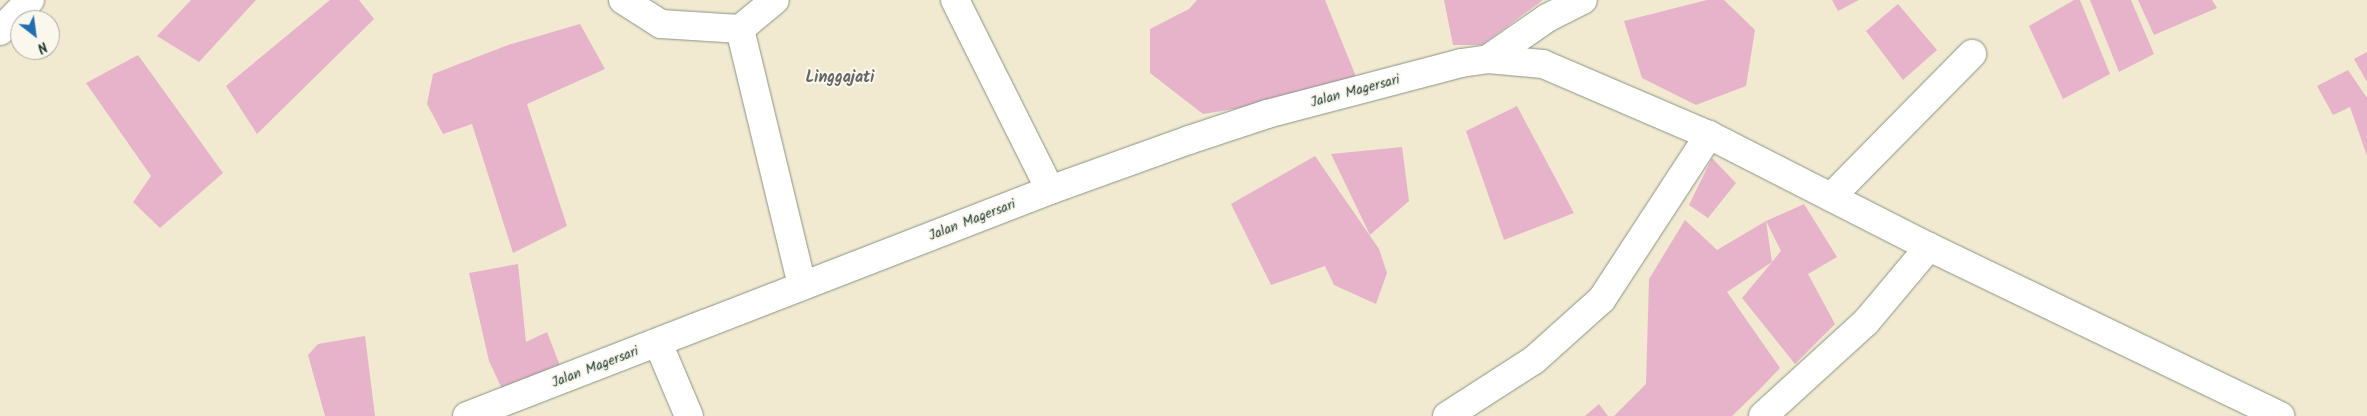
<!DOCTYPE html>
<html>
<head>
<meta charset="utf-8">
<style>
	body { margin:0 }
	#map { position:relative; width:2367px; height:416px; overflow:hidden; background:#f1ead1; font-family:Kalam,sans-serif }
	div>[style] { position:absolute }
	.building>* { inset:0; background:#e6b3ca }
	.roads { filter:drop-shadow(0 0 1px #889482) drop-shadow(0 0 1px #889482) }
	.minor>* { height:28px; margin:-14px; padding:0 14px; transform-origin:14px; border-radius:14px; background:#fff }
	.tertiary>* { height:28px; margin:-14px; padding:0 14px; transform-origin:14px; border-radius:14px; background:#fff }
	span { translate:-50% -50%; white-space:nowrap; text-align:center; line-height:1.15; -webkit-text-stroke:4px #fbf7ec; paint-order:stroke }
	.street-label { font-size:14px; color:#1f3d34 }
	.quarter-label { font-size:16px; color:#656668; font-weight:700 }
	.north { position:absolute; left:10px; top:10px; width:50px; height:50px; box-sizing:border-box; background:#fbf7ec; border:1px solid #a3ada2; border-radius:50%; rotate:150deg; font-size:14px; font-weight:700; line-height:20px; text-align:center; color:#1f3d34 }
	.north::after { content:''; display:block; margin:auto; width:18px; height:22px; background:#1f6fb2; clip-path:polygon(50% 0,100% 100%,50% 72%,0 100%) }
</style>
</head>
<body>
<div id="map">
	<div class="building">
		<i style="clip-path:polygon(191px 0,256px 0,199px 62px,157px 36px)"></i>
		<i style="clip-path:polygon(330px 0,359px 0,374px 19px,257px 134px,226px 86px)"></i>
		<i style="clip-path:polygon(1197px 0,1325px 0,1361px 89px,1203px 114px,1150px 73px,1150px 29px,1189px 9px)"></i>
		<i style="clip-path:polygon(1444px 0,1543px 0,1482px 45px,1453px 45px)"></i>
		<i style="clip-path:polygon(1707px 0,1724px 0,1755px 30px,1746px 86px,1696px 105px,1642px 78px,1624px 21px)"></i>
		<i style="clip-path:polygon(1832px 0,1859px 0,1838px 11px)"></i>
		<i style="clip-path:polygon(2074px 0,2080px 0,2110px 74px,2063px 99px,2029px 26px)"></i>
		<i style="clip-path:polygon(2090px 0,2131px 0,2154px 54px,2119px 72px)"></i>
		<i style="clip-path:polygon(2138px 0,2212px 0,2217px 8px,2154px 35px)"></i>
		<i style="clip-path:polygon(1898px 4px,1937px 50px,1903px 80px,1866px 31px)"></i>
		<i style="clip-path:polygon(580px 24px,605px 69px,527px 104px,567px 226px,513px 253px,472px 124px,443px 134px,427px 104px,433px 74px,508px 45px)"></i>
		<i style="clip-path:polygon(2367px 52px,2367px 82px,2354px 59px)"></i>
		<i style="clip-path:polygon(138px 55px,223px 173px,160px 228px,133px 202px,151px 176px,86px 83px)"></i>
		<i style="clip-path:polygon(2348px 70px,2367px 98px,2367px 156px,2350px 107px,2333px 115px,2317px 86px)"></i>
		<i style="clip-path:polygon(1517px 106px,1574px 213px,1504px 240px,1466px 131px)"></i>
		<i style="clip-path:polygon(1402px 147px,1409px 201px,1370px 235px,1331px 154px)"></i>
		<i style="clip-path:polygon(1315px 156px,1379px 249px,1387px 273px,1376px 304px,1334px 285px,1325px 266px,1271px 285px,1231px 204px)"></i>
		<i style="clip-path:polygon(1712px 158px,1736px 183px,1708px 218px,1689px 205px)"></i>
		<i style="clip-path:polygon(1804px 204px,1837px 257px,1808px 274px,1835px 324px,1795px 364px,1742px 298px,1772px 262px,1727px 292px,1780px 368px,1760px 389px,1732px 416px,1614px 416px,1646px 384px,1649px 279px,1685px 220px,1717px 250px,1766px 221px,1772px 262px,1781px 251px,1766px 221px)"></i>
		<i style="clip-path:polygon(518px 264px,526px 342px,547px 332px,561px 368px,503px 391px,489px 361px,469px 273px)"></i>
		<i style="clip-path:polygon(365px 336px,375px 416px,325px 416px,308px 355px,318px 344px)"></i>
		<i style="clip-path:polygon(1599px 404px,1608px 416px,1585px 416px)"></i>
	</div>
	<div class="roads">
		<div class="minor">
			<i style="left:623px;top:0;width:45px;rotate:32.3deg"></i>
			<i style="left:661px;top:24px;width:79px;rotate:3.6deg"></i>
			<i style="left:740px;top:29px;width:264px;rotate:76.4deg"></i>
			<i style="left:955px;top:0;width:212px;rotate:63.4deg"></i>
			<i style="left:740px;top:29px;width:45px;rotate:-39.6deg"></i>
			<i style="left:0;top:31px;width:43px;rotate:-45.9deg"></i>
			<i style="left:1488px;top:59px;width:72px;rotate:-34.8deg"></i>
			<i style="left:1547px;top:18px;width:40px;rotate:-26.6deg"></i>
			<i style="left:1831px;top:197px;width:201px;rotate:-45.4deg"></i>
			<i style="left:658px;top:343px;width:79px;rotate:67deg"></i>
			<i style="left:1447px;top:416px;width:103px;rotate:-32.8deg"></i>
			<i style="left:1534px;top:360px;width:91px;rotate:-41.9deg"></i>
			<i style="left:1602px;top:299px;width:196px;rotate:-56.9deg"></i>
			<i style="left:1763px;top:416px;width:139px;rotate:-42.4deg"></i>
			<i style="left:1866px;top:322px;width:98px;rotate:-50deg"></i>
		</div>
		<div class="tertiary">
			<i style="left:467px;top:416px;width:625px;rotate:-21.19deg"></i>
			<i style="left:1050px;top:190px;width:148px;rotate:-19.8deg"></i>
			<i style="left:1189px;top:140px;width:82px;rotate:-18.4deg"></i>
			<i style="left:1267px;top:114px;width:201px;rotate:-14.7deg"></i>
			<i style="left:1461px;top:63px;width:27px;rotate:-8deg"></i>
			<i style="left:1488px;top:59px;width:55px;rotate:5.2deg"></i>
			<i style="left:1543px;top:64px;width:181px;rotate:23.2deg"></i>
			<i style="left:1709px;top:135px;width:247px;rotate:27deg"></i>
			<i style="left:1929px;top:247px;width:390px;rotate:25.7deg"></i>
		</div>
	</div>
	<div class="street-label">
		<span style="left:1355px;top:91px;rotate:-15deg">Jalan Magersari</span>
		<span style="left:972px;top:220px;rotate:-21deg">Jalan Magersari</span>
		<span style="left:595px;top:367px;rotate:-21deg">Jalan Magersari</span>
	</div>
	<div class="quarter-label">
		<span style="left:840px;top:78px">Linggajati</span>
	</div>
	<div class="north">N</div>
</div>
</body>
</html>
